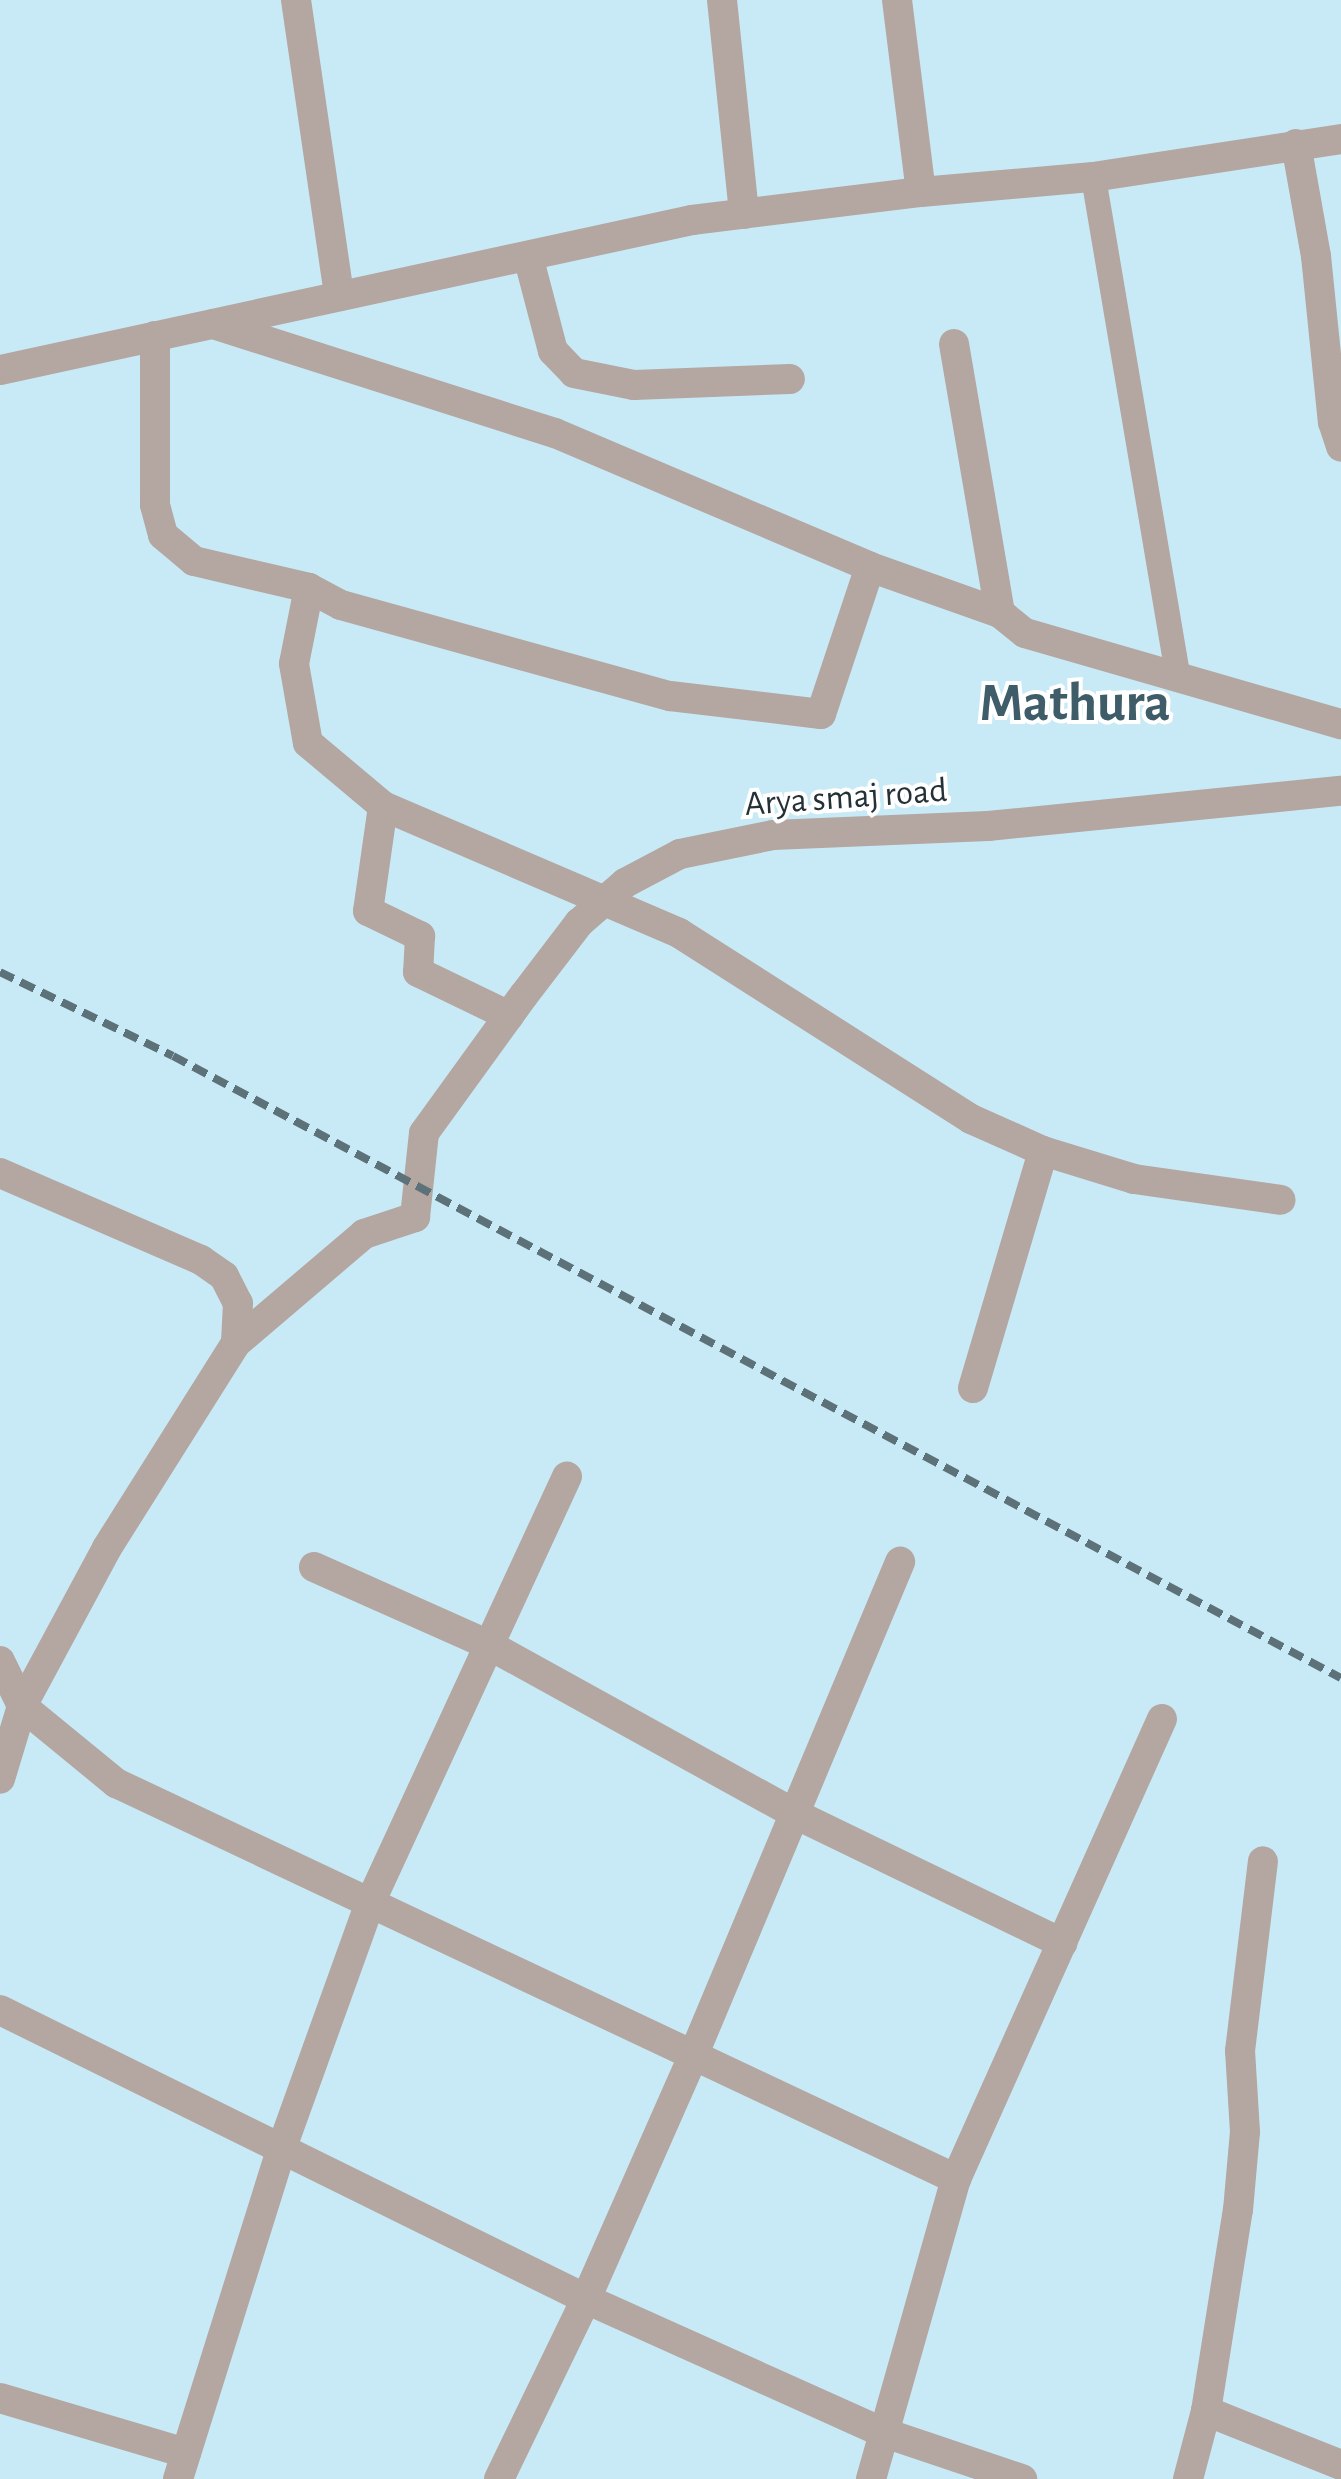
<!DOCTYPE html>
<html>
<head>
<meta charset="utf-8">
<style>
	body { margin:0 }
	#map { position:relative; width:1341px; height:2479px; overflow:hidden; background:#c8eaf7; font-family:"Alegreya Sans",sans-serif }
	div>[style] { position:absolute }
	.service>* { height:25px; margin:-12.5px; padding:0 12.5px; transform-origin:12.5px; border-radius:12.5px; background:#b4a6a0 }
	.minor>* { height:30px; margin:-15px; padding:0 15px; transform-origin:15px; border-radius:15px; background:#b4a6a0 }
	.tertiary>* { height:30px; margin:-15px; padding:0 15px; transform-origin:15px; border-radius:15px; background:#b4a6a0 }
	.rail>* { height:8px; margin-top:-4px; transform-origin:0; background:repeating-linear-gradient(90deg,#5d7179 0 15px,transparent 0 23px) }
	span { translate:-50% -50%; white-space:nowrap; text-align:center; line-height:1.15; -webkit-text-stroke:8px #fff; paint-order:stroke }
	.street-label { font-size:35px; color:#243136 }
	.town-label { font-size:55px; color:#3e5d68; font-weight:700 }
</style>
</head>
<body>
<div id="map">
	<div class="service">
		<i style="left:1093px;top:177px;width:509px;rotate:80.39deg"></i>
	</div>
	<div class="minor">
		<i style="left:296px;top:0;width:299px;rotate:81.7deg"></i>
		<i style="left:722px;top:0;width:215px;rotate:84.1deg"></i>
		<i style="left:897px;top:0;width:193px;rotate:82.9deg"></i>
		<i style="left:1296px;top:144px;width:114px;rotate:79.9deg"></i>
		<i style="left:1316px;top:256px;width:167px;rotate:84.2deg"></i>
		<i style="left:1333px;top:422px;width:26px;rotate:72deg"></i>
		<i style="left:528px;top:256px;width:98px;rotate:75.3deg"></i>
		<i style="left:553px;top:351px;width:30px;rotate:46deg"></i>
		<i style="left:574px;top:373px;width:61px;rotate:11.3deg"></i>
		<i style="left:634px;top:385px;width:156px;rotate:-2.2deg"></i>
		<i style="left:213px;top:324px;width:359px;rotate:17.7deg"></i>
		<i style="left:555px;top:433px;width:342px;rotate:23deg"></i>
		<i style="left:870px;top:567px;width:138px;rotate:19.5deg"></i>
		<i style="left:1000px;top:613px;width:32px;rotate:39deg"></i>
		<i style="left:1025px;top:633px;width:329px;rotate:16.1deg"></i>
		<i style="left:155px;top:336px;width:169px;rotate:90deg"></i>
		<i style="left:155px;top:505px;width:31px;rotate:75deg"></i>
		<i style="left:163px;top:535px;width:40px;rotate:40deg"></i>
		<i style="left:194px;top:561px;width:118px;rotate:13.2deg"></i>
		<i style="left:309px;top:588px;width:36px;rotate:28deg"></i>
		<i style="left:341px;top:605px;width:341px;rotate:15.5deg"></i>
		<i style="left:670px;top:696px;width:152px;rotate:6.8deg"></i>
		<i style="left:821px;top:714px;width:155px;rotate:-71.6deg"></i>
		<i style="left:954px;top:344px;width:273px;rotate:80.3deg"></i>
		<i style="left:309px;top:588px;width:77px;rotate:101.2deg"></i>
		<i style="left:294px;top:664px;width:80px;rotate:80deg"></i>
		<i style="left:308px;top:743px;width:98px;rotate:40deg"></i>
		<i style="left:383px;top:806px;width:322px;rotate:23.2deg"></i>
		<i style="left:679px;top:933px;width:346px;rotate:32.5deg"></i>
		<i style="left:971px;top:1119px;width:79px;rotate:24deg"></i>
		<i style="left:1043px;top:1151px;width:95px;rotate:17.1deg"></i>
		<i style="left:1134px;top:1179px;width:148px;rotate:8.1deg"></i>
		<i style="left:383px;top:806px;width:106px;rotate:98.1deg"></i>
		<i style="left:368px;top:911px;width:58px;rotate:25.7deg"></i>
		<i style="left:420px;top:936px;width:36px;rotate:93deg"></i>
		<i style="left:418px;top:972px;width:101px;rotate:25.8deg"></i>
		<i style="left:0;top:1173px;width:219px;rotate:23.4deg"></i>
		<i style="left:201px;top:1260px;width:28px;rotate:35deg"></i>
		<i style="left:224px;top:1276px;width:30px;rotate:63deg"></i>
		<i style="left:238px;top:1303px;width:40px;rotate:92.9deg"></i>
		<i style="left:236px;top:1343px;width:242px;rotate:122.2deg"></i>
		<i style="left:107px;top:1548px;width:179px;rotate:118.3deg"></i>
		<i style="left:22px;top:1706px;width:76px;rotate:106.8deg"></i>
		<i style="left:236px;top:1343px;width:168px;rotate:-40.4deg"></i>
		<i style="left:364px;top:1234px;width:54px;rotate:-18.4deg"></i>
		<i style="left:415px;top:1217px;width:84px;rotate:-83.9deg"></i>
		<i style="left:424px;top:1133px;width:170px;rotate:-54.1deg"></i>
		<i style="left:524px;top:995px;width:91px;rotate:-52.6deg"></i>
		<i style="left:579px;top:923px;width:61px;rotate:-41deg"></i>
		<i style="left:625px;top:883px;width:62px;rotate:-27.8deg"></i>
		<i style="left:680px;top:854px;width:95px;rotate:-11.5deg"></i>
		<i style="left:773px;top:835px;width:215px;rotate:-2.4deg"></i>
		<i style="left:988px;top:826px;width:355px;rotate:-5.7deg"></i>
		<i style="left:973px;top:1388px;width:247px;rotate:-73.5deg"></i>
		<i style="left:314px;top:1567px;width:192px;rotate:24deg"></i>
		<i style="left:489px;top:1645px;width:350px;rotate:28.9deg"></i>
		<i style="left:795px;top:1814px;width:297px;rotate:25.8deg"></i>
		<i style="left:0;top:1661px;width:50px;rotate:63.9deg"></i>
		<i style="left:22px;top:1706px;width:122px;rotate:39.3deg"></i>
		<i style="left:116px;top:1783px;width:929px;rotate:25.24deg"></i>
		<i style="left:0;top:2010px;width:653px;rotate:26.25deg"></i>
		<i style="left:586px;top:2299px;width:325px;rotate:24.2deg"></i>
		<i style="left:882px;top:2432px;width:148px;rotate:18.6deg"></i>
		<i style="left:0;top:2398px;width:194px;rotate:16.5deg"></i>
		<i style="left:1206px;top:2411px;width:145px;rotate:21.8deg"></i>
		<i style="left:178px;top:2479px;width:345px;rotate:-72.6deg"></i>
		<i style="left:281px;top:2150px;width:260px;rotate:-70.2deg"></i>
		<i style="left:369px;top:1905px;width:472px;rotate:-65.2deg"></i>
		<i style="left:499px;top:2479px;width:200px;rotate:-64.2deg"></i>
		<i style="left:586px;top:2299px;width:266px;rotate:-66.2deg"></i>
		<i style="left:693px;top:2056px;width:536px;rotate:-67.26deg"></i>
		<i style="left:871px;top:2479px;width:312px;rotate:-74.2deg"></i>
		<i style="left:956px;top:2179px;width:504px;rotate:-65.88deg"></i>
		<i style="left:1188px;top:2479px;width:70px;rotate:-75.2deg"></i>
		<i style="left:1206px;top:2411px;width:204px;rotate:-81deg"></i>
		<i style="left:1238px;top:2210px;width:78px;rotate:-84.9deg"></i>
		<i style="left:1245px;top:2132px;width:81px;rotate:-93.5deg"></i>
		<i style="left:1240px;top:2051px;width:191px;rotate:-83.1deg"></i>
	</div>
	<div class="tertiary">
		<i style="left:0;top:370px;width:708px;rotate:-12.23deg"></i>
		<i style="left:692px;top:220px;width:231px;rotate:-7deg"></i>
		<i style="left:921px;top:192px;width:173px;rotate:-5deg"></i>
		<i style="left:1093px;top:177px;width:251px;rotate:-8.7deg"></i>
	</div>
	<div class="rail">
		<i style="left:0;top:972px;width:192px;rotate:25.9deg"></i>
		<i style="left:173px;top:1056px;width:1323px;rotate:28.04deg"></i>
	</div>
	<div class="street-label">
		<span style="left:846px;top:798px;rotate:-4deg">Arya smaj road</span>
	</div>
	<div class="town-label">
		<span style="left:1075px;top:704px">Mathura</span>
	</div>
</div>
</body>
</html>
